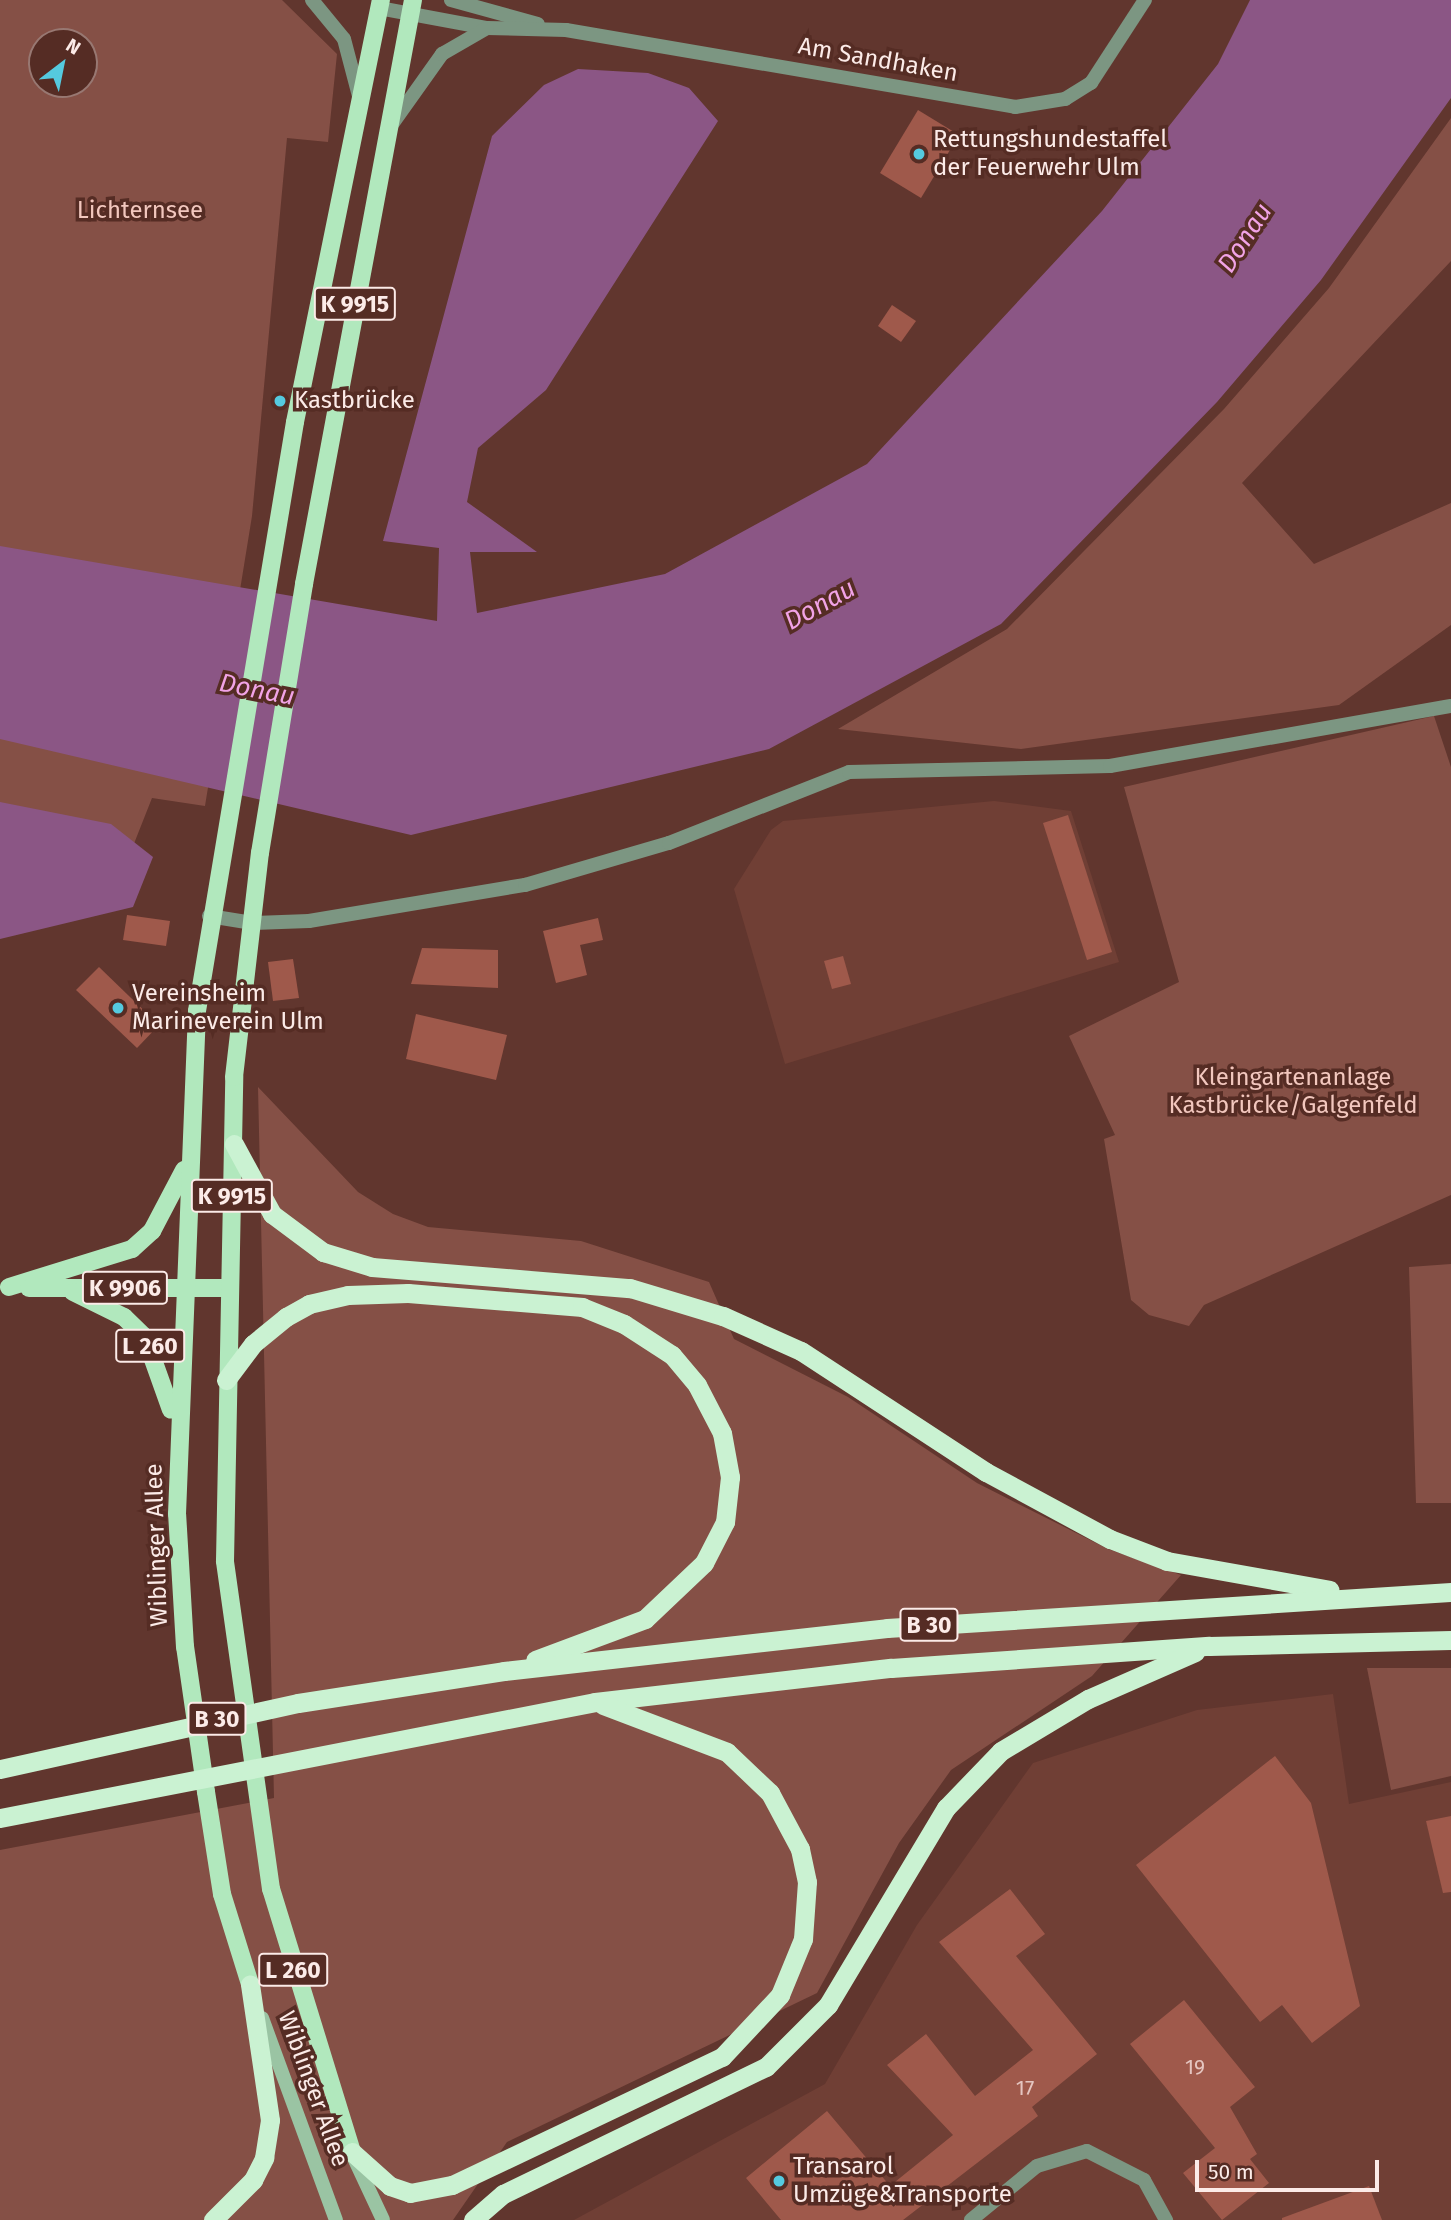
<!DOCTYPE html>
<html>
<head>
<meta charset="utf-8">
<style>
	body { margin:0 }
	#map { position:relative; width:1451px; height:2220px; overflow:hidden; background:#61362e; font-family:"Fira Sans",sans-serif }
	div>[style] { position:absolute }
	.built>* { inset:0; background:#703f35 }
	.green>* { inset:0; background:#855046 }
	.water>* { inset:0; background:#8b5685 }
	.building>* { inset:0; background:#9f594b }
	.minor>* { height:14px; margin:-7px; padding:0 7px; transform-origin:7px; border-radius:7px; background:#7c9682 }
	.tertiary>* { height:14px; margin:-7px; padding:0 7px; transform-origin:7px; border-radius:7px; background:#7c9682 }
	.secondary>* { height:14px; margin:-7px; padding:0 7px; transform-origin:7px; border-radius:7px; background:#9ac4a3 }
	.primary>* { height:18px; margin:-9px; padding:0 9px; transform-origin:9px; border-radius:9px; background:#b1e8bd }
	.trunk>* { height:19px; margin:-9.5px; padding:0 9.5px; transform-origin:9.5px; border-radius:9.5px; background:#caf2d2 }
	.dots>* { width:19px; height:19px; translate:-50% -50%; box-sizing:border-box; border:4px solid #552c24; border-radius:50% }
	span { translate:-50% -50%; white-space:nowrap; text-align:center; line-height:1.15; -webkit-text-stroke:7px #552c24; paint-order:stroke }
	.number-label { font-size:21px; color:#e5c6c1 }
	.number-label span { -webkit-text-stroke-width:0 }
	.shield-label span { padding:2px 5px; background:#552c24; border:2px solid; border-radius:5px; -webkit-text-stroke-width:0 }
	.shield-label { font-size:23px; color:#fcebe8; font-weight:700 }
	.street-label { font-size:24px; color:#fcebe8 }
	.poi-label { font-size:24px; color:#fcebe8 }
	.left { translate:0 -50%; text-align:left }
	.park-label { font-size:24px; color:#f2c7be }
	.water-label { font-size:26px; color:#f1a3e6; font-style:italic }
	.north { position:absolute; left:28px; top:28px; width:70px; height:70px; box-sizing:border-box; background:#552c24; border:2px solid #987872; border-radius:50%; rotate:32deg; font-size:19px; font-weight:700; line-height:28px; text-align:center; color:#fcebe8 }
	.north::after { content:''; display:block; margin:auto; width:24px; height:32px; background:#55cadf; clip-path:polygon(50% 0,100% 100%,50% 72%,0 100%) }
	.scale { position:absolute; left:1195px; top:2160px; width:184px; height:32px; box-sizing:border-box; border:4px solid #fcebe8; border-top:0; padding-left:9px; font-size:21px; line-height:24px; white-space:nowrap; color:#fcebe8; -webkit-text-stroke:5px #552c24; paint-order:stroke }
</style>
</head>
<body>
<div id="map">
	<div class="built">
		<i style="clip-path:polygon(994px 801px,1071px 811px,1119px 962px,785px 1064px,734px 889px,771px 830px,783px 821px)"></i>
		<i style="clip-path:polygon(1333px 1694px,1349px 1804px,1451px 1782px,1451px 2220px,574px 2220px,825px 2084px,917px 1925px,1033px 1763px,1197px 1710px)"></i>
	</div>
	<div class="green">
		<i style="clip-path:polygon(evenodd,0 0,282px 0,337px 54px,328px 142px,287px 138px,252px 516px,205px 806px,152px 798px,107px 912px,0 937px,0 0,42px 42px,84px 42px,84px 84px,42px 84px,42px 42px)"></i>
		<i style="clip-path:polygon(1451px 118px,1451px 261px,1242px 483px,1314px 564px,1451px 503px,1451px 625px,1339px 705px,1021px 749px,838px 729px,1007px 629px,1224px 409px,1329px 288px)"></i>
		<i style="clip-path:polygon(1434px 716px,1451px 767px,1451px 1195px,1204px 1305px,1189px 1326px,1149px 1315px,1131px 1300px,1104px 1139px,1115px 1135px,1069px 1036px,1179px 982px,1124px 787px)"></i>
		<i style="clip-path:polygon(258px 1087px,358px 1192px,393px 1214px,428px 1227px,581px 1241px,709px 1282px,734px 1339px,848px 1397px,977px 1483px,1108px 1549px,1181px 1575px,1092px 1676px,951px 1770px,899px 1843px,817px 1993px,507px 2142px,453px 2220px,0 2220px,0 1850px,274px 1798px)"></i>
		<i style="clip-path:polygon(1451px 1264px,1451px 1503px,1416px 1503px,1409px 1267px)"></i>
		<i style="clip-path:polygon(1367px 1668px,1451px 1668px,1451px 1776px,1391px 1790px)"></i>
	</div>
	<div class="water">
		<i style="clip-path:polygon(1250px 0,1451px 0,1451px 98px,1321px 280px,1217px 402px,1001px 624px,769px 749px,411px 835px,0 739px,0 546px,437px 621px,439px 548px,383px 541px,492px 136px,544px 85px,578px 69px,648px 73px,689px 88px,718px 121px,546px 390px,478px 448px,467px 502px,537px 552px,470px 552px,477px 613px,665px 574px,867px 464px,1102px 211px,1218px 64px)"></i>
		<i style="clip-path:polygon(0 802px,111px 824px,153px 857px,133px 907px,0 939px)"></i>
	</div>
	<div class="building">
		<i style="clip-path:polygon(918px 110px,959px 135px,921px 198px,880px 173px)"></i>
		<i style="clip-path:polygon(892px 305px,916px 321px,901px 342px,878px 326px)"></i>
		<i style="clip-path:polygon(1068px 815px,1112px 952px,1087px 960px,1043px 823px)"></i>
		<i style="clip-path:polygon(127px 915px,170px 921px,166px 946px,123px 940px)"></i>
		<i style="clip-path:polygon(598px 918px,603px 940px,580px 945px,587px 975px,556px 983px,543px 931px)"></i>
		<i style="clip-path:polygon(422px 948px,498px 950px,498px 988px,411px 984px)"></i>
		<i style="clip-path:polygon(843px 956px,851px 984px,832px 989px,824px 961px)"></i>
		<i style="clip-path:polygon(293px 959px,299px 998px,273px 1001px,268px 962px)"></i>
		<i style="clip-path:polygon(99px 967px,159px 1025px,137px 1048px,76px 990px)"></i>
		<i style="clip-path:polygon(416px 1014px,507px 1035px,496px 1080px,406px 1059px)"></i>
		<i style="clip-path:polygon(1275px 1756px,1311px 1803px,1360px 2006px,1312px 2043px,1282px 2005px,1260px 2022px,1136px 1865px)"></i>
		<i style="clip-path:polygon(1451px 1816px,1451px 1892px,1443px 1893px,1426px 1821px)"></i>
		<i style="clip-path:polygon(1010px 1889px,1045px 1934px,1016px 1956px,1097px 2054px,1032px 2107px,1038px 2116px,903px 2220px,781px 2220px,746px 2178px,827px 2111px,890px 2186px,953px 2135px,887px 2065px,926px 2034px,975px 2096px,1033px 2050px,939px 1942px)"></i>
		<i style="clip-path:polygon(1184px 2000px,1255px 2087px,1230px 2107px,1257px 2154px,1250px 2159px,1269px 2183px,1222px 2220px,1183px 2173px,1215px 2148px,1130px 2044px)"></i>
		<i style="clip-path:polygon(1369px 2186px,1382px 2220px,1282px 2220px,1282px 2218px)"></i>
	</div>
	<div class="minor">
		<i style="left:451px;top:0;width:90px;rotate:15.4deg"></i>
		<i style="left:379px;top:8px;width:110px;rotate:10.5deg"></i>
		<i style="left:487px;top:28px;width:79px;rotate:1.5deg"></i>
		<i style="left:566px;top:30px;width:456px;rotate:9.7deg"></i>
		<i style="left:1015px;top:107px;width:51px;rotate:-9.1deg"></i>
		<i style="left:1065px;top:99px;width:31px;rotate:-32deg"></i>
		<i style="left:1091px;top:83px;width:99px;rotate:-57deg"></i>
		<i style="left:209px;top:916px;width:44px;rotate:9.2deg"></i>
		<i style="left:252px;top:923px;width:57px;rotate:-2deg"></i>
		<i style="left:309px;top:921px;width:219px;rotate:-9.5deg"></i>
		<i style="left:525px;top:885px;width:150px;rotate:-16.3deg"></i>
		<i style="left:669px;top:843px;width:193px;rotate:-21.5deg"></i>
		<i style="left:849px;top:772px;width:261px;rotate:-1.3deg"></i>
		<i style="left:1110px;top:766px;width:346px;rotate:-10deg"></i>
		<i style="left:971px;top:2220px;width:85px;rotate:-39.3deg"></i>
		<i style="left:1037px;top:2166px;width:52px;rotate:-16.7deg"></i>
		<i style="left:1087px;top:2151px;width:64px;rotate:27deg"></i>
		<i style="left:1144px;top:2180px;width:46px;rotate:61.2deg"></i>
	</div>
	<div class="tertiary">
		<i style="left:312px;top:0;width:50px;rotate:50.6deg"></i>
		<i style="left:344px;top:39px;width:59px;rotate:75.3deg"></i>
		<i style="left:393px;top:123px;width:85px;rotate:-54.6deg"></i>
		<i style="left:442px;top:54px;width:52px;rotate:-30deg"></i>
	</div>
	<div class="secondary">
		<i style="left:262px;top:2018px;width:215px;rotate:69.9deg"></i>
		<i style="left:354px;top:2158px;width:68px;rotate:64.9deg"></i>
	</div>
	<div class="primary">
		<i style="left:9px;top:1287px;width:129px;rotate:-17.2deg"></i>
		<i style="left:132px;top:1249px;width:27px;rotate:-42deg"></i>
		<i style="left:152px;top:1231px;width:69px;rotate:-62.3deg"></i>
		<i style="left:29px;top:1288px;width:200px"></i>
		<i style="left:73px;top:1292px;width:57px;rotate:26.1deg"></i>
		<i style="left:124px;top:1317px;width:29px;rotate:44deg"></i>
		<i style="left:145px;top:1337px;width:77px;rotate:70.4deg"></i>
		<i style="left:250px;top:1984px;width:94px;rotate:-107.3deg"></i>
		<i style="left:222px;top:1894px;width:103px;rotate:-98.9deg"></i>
		<i style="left:206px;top:1792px;width:147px;rotate:-98.2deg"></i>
		<i style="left:185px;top:1647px;width:133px;rotate:-93.4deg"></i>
		<i style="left:177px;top:1514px;width:503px;rotate:-87.72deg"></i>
		<i style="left:197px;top:1011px;width:597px;rotate:-80.55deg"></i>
		<i style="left:295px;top:422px;width:431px;rotate:-78.5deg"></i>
		<i style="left:352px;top:2152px;width:275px;rotate:-107.1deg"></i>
		<i style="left:271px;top:1889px;width:331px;rotate:-98deg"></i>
		<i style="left:225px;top:1561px;width:484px;rotate:-88.9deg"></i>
		<i style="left:234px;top:1077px;width:226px;rotate:-83.4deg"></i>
		<i style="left:260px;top:853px;width:273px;rotate:-80.7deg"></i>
		<i style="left:304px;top:584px;width:594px;rotate:-79.43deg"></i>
	</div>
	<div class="trunk">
		<i style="left:234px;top:1144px;width:80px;rotate:61.5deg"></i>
		<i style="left:272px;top:1214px;width:64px;rotate:36.7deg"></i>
		<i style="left:323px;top:1252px;width:51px;rotate:17deg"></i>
		<i style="left:372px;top:1267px;width:259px;rotate:4.7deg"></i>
		<i style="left:630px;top:1288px;width:97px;rotate:16.8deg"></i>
		<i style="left:723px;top:1316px;width:85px;rotate:24.2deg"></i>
		<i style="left:801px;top:1351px;width:221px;rotate:33.2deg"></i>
		<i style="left:986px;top:1472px;width:141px;rotate:28.4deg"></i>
		<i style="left:1110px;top:1539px;width:61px;rotate:21.1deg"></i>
		<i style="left:1167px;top:1561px;width:165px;rotate:10.1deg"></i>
		<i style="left:226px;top:1380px;width:45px;rotate:-53.1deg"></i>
		<i style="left:253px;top:1344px;width:43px;rotate:-39.3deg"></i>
		<i style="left:286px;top:1317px;width:26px;rotate:-29deg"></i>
		<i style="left:309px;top:1304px;width:40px;rotate:-13deg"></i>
		<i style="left:348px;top:1295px;width:60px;rotate:-1.9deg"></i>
		<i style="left:408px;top:1293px;width:175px;rotate:4.6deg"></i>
		<i style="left:582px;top:1307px;width:45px;rotate:22deg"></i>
		<i style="left:624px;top:1324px;width:57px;rotate:32.9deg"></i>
		<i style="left:672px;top:1355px;width:39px;rotate:50deg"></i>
		<i style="left:697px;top:1385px;width:54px;rotate:62.5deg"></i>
		<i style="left:722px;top:1433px;width:45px;rotate:79.7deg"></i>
		<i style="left:730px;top:1477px;width:45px;rotate:96.3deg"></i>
		<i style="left:725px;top:1522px;width:46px;rotate:117.1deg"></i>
		<i style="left:704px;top:1563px;width:81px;rotate:136.5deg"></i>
		<i style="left:645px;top:1619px;width:117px;rotate:159.6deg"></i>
		<i style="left:0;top:1769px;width:305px;rotate:-12.5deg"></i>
		<i style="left:298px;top:1703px;width:208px;rotate:-8.8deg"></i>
		<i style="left:504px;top:1671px;width:385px;rotate:-6.4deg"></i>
		<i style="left:887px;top:1628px;width:565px;rotate:-3.65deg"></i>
		<i style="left:0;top:1818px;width:606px;rotate:-11.03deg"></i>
		<i style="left:595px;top:1702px;width:298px;rotate:-6.6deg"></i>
		<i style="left:891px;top:1668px;width:319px;rotate:-4deg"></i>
		<i style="left:1209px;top:1646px;width:242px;rotate:-1.4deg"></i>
		<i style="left:352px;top:2152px;width:51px;rotate:41.8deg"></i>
		<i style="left:390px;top:2186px;width:21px;rotate:19deg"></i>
		<i style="left:410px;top:2193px;width:43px;rotate:-10.8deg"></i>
		<i style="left:452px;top:2185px;width:299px;rotate:-25.4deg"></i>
		<i style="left:722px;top:2057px;width:85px;rotate:-46.9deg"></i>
		<i style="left:780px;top:1995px;width:61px;rotate:-67.7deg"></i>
		<i style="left:803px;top:1939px;width:57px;rotate:-86deg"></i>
		<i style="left:807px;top:1882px;width:34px;rotate:-102deg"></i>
		<i style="left:800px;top:1849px;width:64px;rotate:-118.2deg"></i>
		<i style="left:770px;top:1793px;width:59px;rotate:-136.4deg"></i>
		<i style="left:727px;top:1752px;width:133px;rotate:-159.2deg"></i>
		<i style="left:213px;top:2220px;width:57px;rotate:-45deg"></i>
		<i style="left:253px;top:2180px;width:25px;rotate:-63deg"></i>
		<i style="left:264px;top:2158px;width:38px;rotate:-81deg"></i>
		<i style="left:270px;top:2120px;width:137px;rotate:-98.4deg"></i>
		<i style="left:473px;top:2220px;width:40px;rotate:-41deg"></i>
		<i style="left:503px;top:2194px;width:292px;rotate:-25.8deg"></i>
		<i style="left:766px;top:2067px;width:88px;rotate:-45deg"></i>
		<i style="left:828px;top:2005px;width:230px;rotate:-59.1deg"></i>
		<i style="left:946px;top:1808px;width:79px;rotate:-46deg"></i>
		<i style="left:1001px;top:1751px;width:101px;rotate:-30.9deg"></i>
		<i style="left:1088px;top:1699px;width:117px;rotate:-23.7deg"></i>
	</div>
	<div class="dots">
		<i style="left:919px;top:154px;background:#55cadf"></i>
		<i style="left:280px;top:401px;background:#55cadf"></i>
		<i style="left:118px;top:1008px;background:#55cadf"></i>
		<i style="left:779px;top:2181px;background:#55cadf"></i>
	</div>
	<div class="number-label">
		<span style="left:1195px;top:2067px">19</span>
		<span style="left:1025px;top:2088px">17</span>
	</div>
	<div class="shield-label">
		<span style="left:355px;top:304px">K 9915</span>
		<span style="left:232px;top:1196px">K 9915</span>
		<span style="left:125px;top:1288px">K 9906</span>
		<span style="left:150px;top:1346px">L 260</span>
		<span style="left:929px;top:1625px">B 30</span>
		<span style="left:217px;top:1719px">B 30</span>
		<span style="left:293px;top:1970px">L 260</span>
	</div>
	<div class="street-label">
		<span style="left:878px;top:60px;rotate:10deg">Am Sandhaken</span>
		<span style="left:157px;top:1545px;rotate:-92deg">Wiblinger Allee</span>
		<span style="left:313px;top:2089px;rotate:70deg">Wiblinger Allee</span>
	</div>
	<div class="poi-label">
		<span class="left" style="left:933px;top:154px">Rettungshundestaffel<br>der Feuerwehr Ulm</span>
		<span class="left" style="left:294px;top:401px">Kastbrücke</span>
		<span class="left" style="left:132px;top:1008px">Vereinsheim<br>Marineverein Ulm</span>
		<span class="left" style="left:793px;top:2181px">Transarol<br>Umzüge&amp;Transporte</span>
	</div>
	<div class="park-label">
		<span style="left:140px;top:211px">Lichternsee</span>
		<span style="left:1293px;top:1092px">Kleingartenanlage<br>Kastbrücke/Galgenfeld</span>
	</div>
	<div class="water-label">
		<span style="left:1245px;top:238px;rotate:-57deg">Donau</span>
		<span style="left:820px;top:605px;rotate:-29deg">Donau</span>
		<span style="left:257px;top:690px;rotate:11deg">Donau</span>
	</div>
	<div class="north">N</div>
	<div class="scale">50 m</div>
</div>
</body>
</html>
